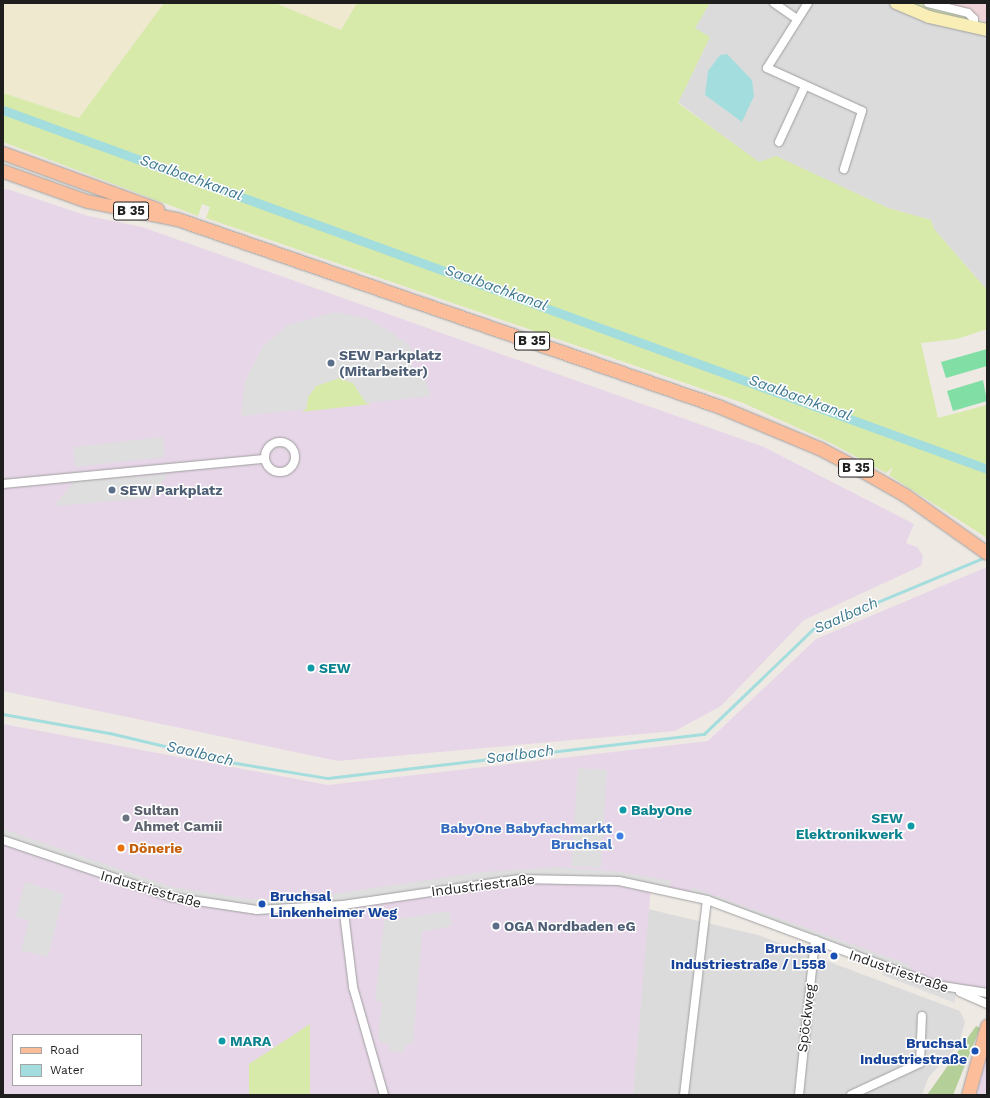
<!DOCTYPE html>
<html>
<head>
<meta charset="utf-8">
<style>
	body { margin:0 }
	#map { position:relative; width:990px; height:1098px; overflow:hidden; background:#efe9e4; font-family:"Work Sans",sans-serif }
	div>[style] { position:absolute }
	.residential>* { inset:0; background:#dcdbdb }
	.commercial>* { inset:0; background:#f0d3d8 }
	.industrial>* { inset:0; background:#e7d6e8 }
	.farmland>* { inset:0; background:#eee9cf }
	.grass>* { inset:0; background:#d7eaa9 }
	.forest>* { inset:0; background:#b4cf98 }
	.pitch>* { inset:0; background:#81dfa6 }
	.parking>* { inset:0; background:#dedede }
	.water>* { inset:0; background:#a4dddd }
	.stream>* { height:2.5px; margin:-1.25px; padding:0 1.25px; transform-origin:1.25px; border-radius:1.25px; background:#a4dddd }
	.canal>* { height:9px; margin:-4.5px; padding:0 4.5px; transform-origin:4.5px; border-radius:4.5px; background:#a4dddd }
	.roads { filter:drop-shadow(0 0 1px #9f9f9f) drop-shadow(0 0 1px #9f9f9f) }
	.street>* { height:8px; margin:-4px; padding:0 4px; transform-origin:4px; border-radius:4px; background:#fff }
	.street>.ring { margin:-4px; padding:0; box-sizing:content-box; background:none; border:8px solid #fff; border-radius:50% }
	.secondary>* { height:12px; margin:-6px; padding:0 6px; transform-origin:6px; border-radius:6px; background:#faeeb7 }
	.primary>* { height:13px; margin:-6.5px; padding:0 6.5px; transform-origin:6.5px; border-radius:6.5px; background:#fcbd9b }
	.dots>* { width:11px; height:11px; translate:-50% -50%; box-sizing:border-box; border:2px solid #fff; border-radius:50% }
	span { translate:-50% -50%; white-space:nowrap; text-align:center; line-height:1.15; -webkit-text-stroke:3px #fff; paint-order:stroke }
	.shield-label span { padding:1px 3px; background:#fff; border:1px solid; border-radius:3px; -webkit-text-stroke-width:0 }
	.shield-label { font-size:13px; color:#1e1e1e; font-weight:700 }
	.service-label { font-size:14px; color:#4e5e75; font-weight:700 }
	.left { translate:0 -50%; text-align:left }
	.culture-label { font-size:14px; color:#0d838f; font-weight:700 }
	.right { translate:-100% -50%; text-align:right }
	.worship-label { font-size:14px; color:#5b616d; font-weight:700 }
	.shop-label { font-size:14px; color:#366cbe; font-weight:700 }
	.food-label { font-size:14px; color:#c56008; font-weight:700 }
	.street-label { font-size:14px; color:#1e1e1e }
	.transit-label { font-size:14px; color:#164399; font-weight:700 }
	.water-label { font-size:15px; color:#3f788f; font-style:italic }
	.frame { position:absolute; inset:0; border:4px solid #1e1e1e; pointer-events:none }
	.legend { position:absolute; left:12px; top:1034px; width:130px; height:52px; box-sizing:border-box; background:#fff; border:1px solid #a5a5a5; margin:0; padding:5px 7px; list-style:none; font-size:12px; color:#1e1e1e }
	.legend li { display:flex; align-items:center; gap:8px; height:20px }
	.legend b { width:20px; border:1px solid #a5a5a5 }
</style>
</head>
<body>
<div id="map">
	<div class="residential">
		<i style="clip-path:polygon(710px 3px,896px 3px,987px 30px,987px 290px,934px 229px,931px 220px,888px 208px,776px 157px,759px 163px,678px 102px,710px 37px,694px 28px)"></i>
		<i style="clip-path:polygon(648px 909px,758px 935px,960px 1011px,965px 1022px,959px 1044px,928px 1078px,922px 1095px,633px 1095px)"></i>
	</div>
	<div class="commercial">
		<i style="clip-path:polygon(948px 3px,987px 3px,987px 23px,949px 4px)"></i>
	</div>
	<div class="industrial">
		<i style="clip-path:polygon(7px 189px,88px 216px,142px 227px,764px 447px,914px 524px,906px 543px,917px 547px,923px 556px,921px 566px,804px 620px,721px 706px,675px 731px,338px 761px,3px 691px,3px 190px)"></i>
		<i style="clip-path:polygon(evenodd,987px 567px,987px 997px,956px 990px,737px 910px,651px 887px,633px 1095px,3px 1095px,3px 724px,328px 785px,708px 741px,816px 639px,987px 567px,13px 1035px,141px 1035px,141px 1085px,13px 1085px,13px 1035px)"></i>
		<i style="clip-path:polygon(987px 1048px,987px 1095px,969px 1095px)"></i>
	</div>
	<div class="farmland">
		<i style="clip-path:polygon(3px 3px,164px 3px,79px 118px,3px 93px)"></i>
		<i style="clip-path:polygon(275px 3px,357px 3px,341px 30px)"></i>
	</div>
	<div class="grass">
		<i style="clip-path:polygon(164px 3px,275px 3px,341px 30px,357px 3px,710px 3px,695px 28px,710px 37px,678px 103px,759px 162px,776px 156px,888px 208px,931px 220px,934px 229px,987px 290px,987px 329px,957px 339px,921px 343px,938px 418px,987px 405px,987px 538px,889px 475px,893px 467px,886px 473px,831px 443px,743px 403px,206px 218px,210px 207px,202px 204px,198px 216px,3px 142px,3px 93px,79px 118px)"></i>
		<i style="clip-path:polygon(896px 3px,948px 3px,953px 9px,968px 13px,974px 28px)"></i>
		<i style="clip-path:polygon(339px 378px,353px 383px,366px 403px,372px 404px,301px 412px,306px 409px,308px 397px,316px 386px)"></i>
		<i style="clip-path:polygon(310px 1024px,310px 1095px,249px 1095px,249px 1064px)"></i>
	</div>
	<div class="forest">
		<i style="clip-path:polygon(976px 1026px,980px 1028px,953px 1095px,927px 1095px)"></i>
	</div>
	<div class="pitch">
		<i style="clip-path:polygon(987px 349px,987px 366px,946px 378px,941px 362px)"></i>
		<i style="clip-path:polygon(983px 380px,987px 401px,953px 411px,947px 391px)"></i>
	</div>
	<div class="parking">
		<i style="clip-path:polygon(335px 312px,370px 319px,407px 343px,415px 353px,410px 357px,411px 365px,419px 374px,424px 373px,431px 396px,366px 403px,353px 383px,339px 378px,316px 386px,308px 397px,306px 409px,241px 416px,245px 381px,263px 346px,288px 325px)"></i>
		<i style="clip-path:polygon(163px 437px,165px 457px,75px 467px,73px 447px)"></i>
		<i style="clip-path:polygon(168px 474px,151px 498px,54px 506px,74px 482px)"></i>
		<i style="clip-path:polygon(578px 768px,607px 770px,601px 868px,571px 866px)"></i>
		<i style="clip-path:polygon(3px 829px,172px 887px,250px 899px,298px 899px,482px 872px,559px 867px,621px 872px,671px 881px,670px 890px,559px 877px,299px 910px,181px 900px,3px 840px)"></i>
		<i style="clip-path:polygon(25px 882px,64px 894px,48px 957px,21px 950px,29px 920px,16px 917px)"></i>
		<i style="clip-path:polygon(691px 887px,908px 964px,918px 978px,956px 990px,955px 1003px,882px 975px,885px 967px,688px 895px)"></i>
		<i style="clip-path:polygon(449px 911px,452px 926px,422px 932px,413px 1044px,405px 1044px,404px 1053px,389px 1051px,390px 1045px,380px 1041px,378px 1036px,382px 1002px,375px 1001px,384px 921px)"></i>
	</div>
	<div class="water">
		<i style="clip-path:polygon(727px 54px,752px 80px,754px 96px,742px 122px,705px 95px,708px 71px,720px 55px)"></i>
	</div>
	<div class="stream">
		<i style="left:3px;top:714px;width:109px;rotate:10.1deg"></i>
		<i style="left:110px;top:733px;width:130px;rotate:13.4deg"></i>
		<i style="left:236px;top:763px;width:93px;rotate:9.3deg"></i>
		<i style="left:328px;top:778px;width:379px;rotate:-6.7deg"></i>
		<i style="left:704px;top:734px;width:151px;rotate:-43.9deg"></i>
		<i style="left:813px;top:629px;width:186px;rotate:-22.7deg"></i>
	</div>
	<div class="canal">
		<i style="left:3px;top:110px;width:1047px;rotate:20.04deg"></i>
	</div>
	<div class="roads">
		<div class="street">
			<i style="left:774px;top:3px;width:28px;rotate:35deg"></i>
			<i style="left:808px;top:3px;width:77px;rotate:122.2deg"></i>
			<i style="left:767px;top:68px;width:104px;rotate:24.4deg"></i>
			<i style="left:862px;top:111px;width:61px;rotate:107.2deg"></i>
			<i style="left:928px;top:3px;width:41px;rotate:14deg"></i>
			<i style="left:968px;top:13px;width:8px;rotate:45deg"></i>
			<i style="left:974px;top:19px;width:9px;rotate:90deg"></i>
			<i style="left:779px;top:142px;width:62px;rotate:-65.1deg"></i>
			<i class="ring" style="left:265px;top:442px;width:22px;height:22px"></i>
			<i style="left:3px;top:484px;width:262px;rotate:-5.5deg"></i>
			<i style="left:3px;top:840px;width:177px;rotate:18.7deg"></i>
			<i style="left:171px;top:897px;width:87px;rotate:8.6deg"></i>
			<i style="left:257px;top:910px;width:86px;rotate:-3.3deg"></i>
			<i style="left:343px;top:905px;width:179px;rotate:-8.4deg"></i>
			<i style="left:520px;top:879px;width:99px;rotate:1.2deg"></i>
			<i style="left:619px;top:881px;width:90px;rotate:12.2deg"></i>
			<i style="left:707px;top:900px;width:244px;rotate:20.4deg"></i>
			<i style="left:936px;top:985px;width:52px;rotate:8.9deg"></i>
			<i style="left:343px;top:905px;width:83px;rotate:83deg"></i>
			<i style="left:353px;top:987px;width:112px;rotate:74deg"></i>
			<i style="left:960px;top:992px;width:30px;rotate:24deg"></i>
			<i style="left:684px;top:1095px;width:196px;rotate:-83.3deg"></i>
			<i style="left:799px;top:1095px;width:156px;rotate:-84.1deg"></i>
			<i style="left:851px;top:1095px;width:76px;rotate:-24.9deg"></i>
			<i style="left:920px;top:1063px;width:47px;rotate:-87.6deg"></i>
		</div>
		<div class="secondary">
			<i style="left:896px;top:3px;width:36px;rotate:23deg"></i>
			<i style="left:929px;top:17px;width:59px;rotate:12.6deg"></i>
		</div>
		<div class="primary">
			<i style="left:3px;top:153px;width:164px;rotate:20deg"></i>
			<i style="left:3px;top:171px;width:89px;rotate:19.7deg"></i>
			<i style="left:87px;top:201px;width:92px;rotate:11.3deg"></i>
			<i style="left:177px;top:219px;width:572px;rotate:19.07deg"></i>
			<i style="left:718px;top:406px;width:109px;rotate:22.6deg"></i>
			<i style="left:819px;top:448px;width:50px;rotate:27.6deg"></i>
			<i style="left:863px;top:471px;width:48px;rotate:29.7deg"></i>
			<i style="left:905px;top:495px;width:100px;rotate:35.3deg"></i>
			<i style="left:968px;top:1095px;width:72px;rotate:-74.6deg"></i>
		</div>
	</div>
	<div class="dots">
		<i style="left:331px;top:363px;background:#5c6f8a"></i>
		<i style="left:112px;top:490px;background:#5c6f8a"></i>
		<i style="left:311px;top:668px;background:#0f9aa8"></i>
		<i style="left:623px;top:810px;background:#0f9aa8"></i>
		<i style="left:126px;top:818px;background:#6b7280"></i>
		<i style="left:911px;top:826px;background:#0f9aa8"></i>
		<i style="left:620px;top:836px;background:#3f7fe0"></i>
		<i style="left:121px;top:848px;background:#e8710a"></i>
		<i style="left:262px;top:904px;background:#1a4fb4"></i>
		<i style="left:496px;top:926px;background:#5c6f8a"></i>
		<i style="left:834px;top:956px;background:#1a4fb4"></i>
		<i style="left:222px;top:1041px;background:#0f9aa8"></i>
		<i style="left:975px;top:1051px;background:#1a4fb4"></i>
	</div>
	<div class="shield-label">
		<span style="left:131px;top:211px">B 35</span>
		<span style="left:532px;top:341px">B 35</span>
		<span style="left:856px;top:468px">B 35</span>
	</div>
	<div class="service-label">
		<span class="left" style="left:339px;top:363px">SEW Parkplatz<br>(Mitarbeiter)</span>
		<span class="left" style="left:120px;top:490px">SEW Parkplatz</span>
		<span class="left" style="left:504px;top:926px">OGA Nordbaden eG</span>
	</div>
	<div class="culture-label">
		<span class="left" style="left:319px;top:668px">SEW</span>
		<span class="left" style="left:631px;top:810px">BabyOne</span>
		<span class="right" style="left:903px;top:826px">SEW<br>Elektronikwerk</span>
		<span class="left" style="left:230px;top:1041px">MARA</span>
	</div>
	<div class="worship-label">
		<span class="left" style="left:134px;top:818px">Sultan<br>Ahmet Camii</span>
	</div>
	<div class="shop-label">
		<span class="right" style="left:612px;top:836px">BabyOne Babyfachmarkt<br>Bruchsal</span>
	</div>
	<div class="food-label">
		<span class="left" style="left:129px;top:848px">Dönerie</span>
	</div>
	<div class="street-label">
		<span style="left:483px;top:885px;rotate:-7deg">Industriestraße</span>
		<span style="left:151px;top:889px;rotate:16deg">Industriestraße</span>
		<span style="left:899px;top:971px;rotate:19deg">Industriestraße</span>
		<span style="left:806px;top:1018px;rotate:-83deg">Spöckweg</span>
	</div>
	<div class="transit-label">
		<span class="left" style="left:270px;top:904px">Bruchsal<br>Linkenheimer Weg</span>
		<span class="right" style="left:826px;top:956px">Bruchsal<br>Industriestraße / L558</span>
		<span class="right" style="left:967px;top:1051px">Bruchsal<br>Industriestraße</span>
	</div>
	<div class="water-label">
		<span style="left:191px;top:178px;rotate:20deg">Saalbachkanal</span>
		<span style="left:496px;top:288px;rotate:20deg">Saalbachkanal</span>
		<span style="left:800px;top:398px;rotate:20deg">Saalbachkanal</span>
		<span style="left:846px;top:616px;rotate:-24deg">Saalbach</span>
		<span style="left:200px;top:754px;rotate:13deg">Saalbach</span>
		<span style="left:520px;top:755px;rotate:-7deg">Saalbach</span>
	</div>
	<div class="frame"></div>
	<ul class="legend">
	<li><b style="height:5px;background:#fcbd9b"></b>Road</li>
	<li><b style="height:11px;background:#a4dddd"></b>Water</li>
	</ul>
</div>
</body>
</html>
